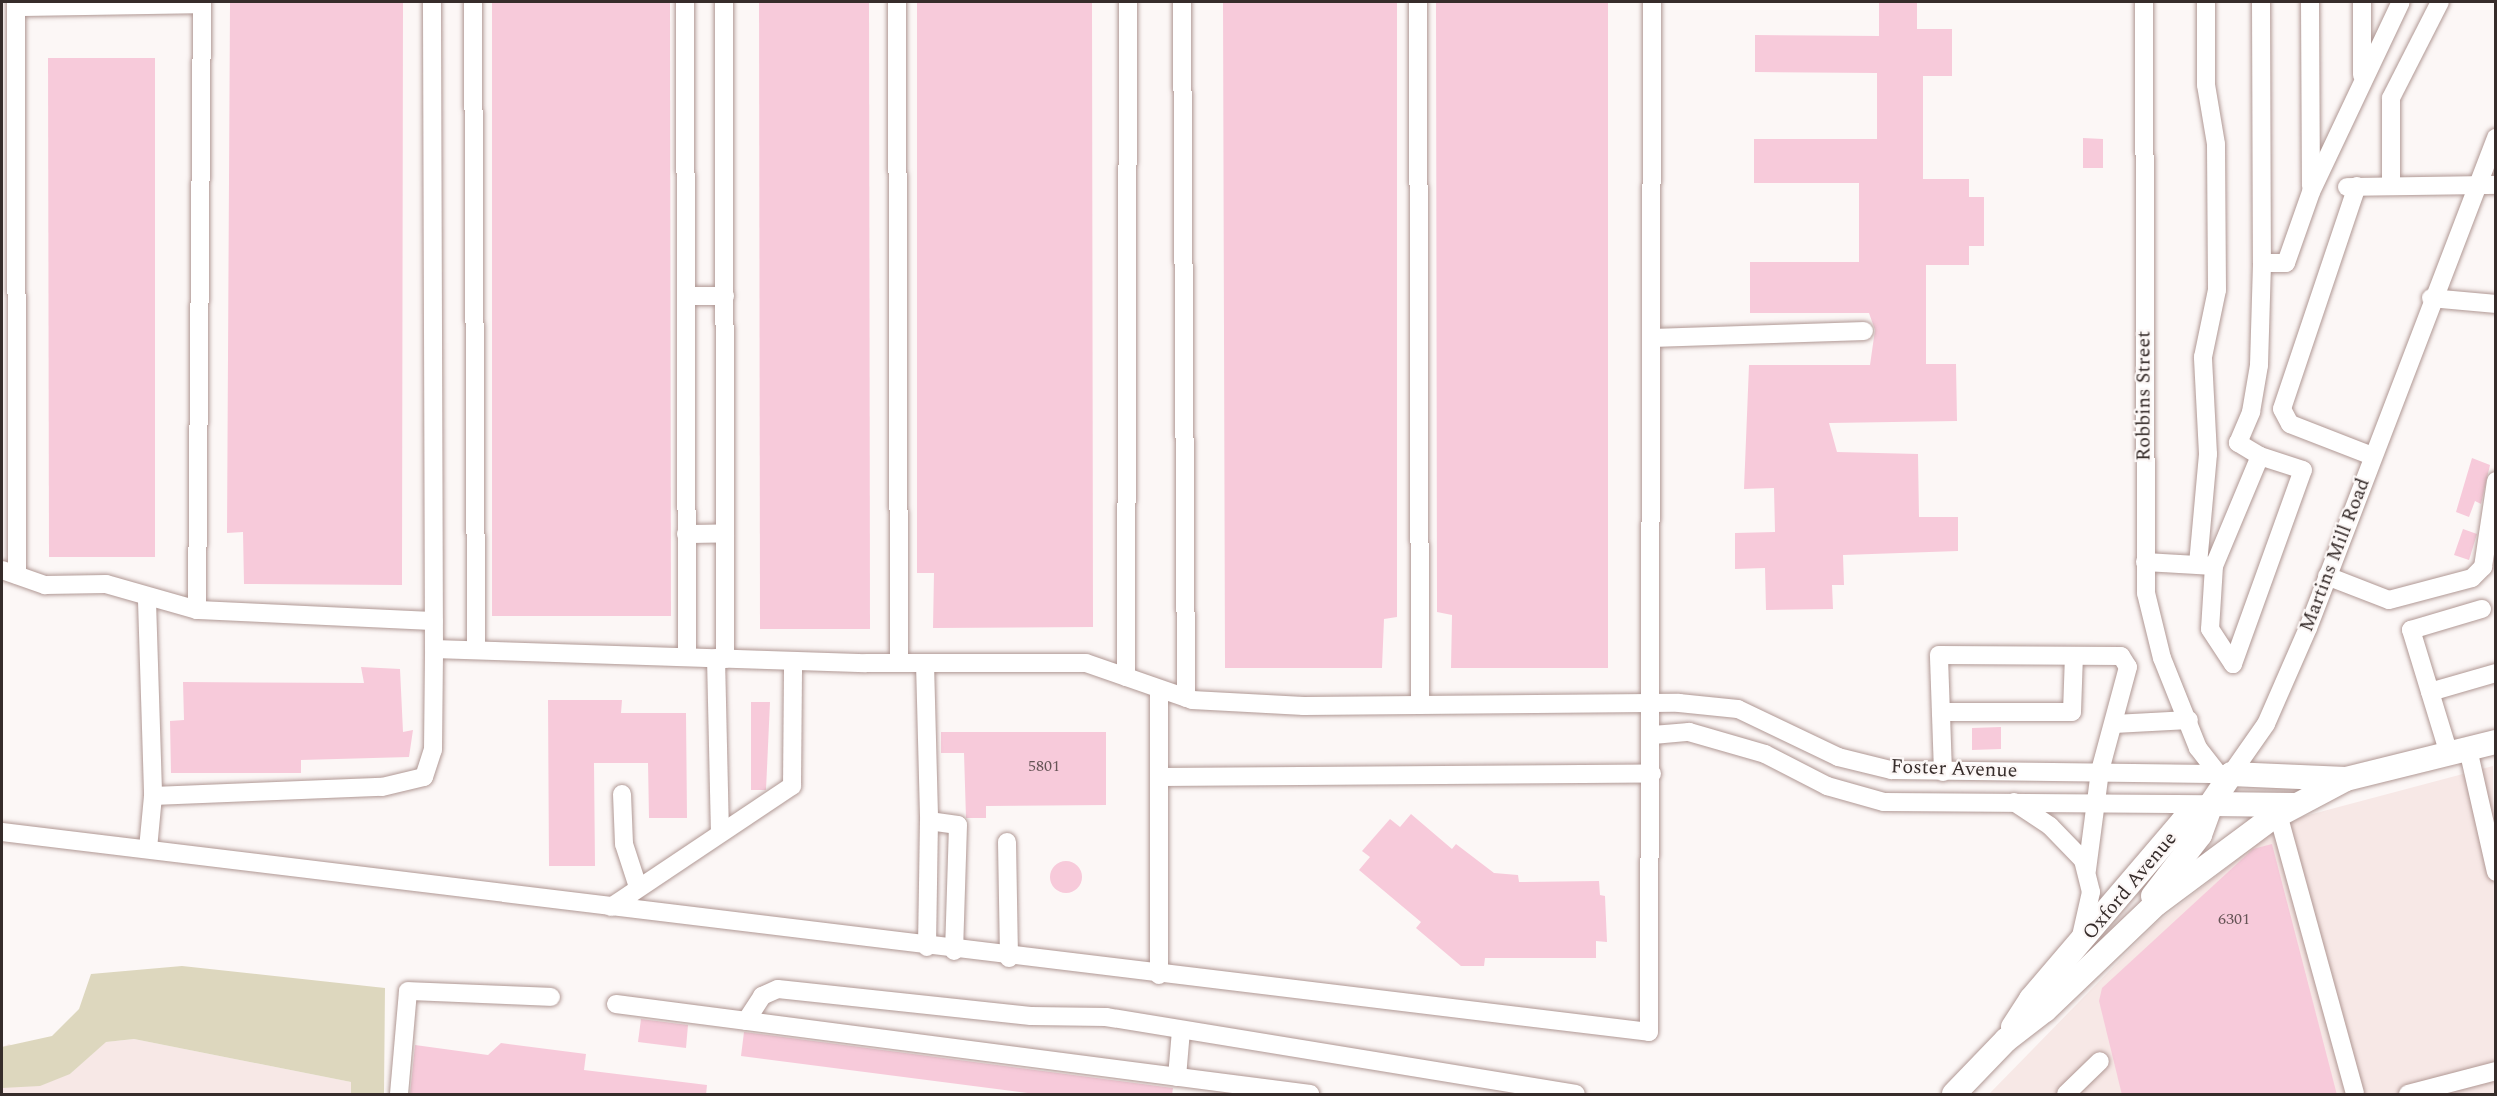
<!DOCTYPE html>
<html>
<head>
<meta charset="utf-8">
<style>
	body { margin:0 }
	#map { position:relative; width:2497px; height:1096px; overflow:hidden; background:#fcf7f6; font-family:Spectral,serif }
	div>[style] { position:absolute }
	.built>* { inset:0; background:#f7e8e6 }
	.green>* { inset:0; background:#ddd7be }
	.building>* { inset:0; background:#f7cada }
	.round { border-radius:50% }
	.roads { filter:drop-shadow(0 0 2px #b09894) drop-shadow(0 0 2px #b09894) }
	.minor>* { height:18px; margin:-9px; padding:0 9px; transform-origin:9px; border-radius:9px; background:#fff }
	.major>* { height:24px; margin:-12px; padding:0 12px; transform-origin:12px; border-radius:12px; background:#fff }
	span { translate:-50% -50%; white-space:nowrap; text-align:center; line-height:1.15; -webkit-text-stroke:4.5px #fcf7f6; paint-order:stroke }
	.number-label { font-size:16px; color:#665456 }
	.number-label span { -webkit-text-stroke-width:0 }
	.street-label { font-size:20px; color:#362c2a }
	.frame { position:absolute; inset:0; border:3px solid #362c2a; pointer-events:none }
</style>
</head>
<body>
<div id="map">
	<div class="built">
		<i style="clip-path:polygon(2493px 766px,2495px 1094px,1989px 1094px,2155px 924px,2266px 837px,2301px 817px)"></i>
		<i style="clip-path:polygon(134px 1039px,351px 1082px,351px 1094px,2px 1094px,2px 1047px,9px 1044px,70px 1074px,105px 1042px)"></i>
	</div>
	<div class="green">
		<i style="clip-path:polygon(182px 966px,385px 988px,384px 1094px,351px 1094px,351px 1082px,134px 1039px,106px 1042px,70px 1074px,40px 1086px,2px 1088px,2px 1047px,52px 1036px,79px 1009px,91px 974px)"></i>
	</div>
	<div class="building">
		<i style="clip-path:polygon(230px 2px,403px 2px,402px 585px,244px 584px,243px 532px,227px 533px)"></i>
		<i style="clip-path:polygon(492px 2px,670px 2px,671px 616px,492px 616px)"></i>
		<i style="clip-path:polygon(759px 2px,869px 2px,870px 629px,760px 629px)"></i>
		<i style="clip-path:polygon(917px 2px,1092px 2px,1093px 627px,933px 628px,934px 573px,917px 573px)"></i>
		<i style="clip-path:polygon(1223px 2px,1397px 2px,1397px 617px,1384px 619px,1382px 668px,1225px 668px)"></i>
		<i style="clip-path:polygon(1436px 2px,1608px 2px,1608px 668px,1451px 668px,1452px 615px,1437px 612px)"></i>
		<i style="clip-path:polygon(1879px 2px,1917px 2px,1917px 29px,1952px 29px,1952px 76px,1923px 76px,1923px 179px,1969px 179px,1969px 197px,1984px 197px,1984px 246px,1969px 246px,1969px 265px,1926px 265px,1926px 364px,1956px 364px,1957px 421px,1829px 423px,1837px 452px,1918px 454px,1919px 517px,1958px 517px,1958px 551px,1843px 555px,1844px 585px,1832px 585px,1833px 609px,1766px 610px,1765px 568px,1735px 569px,1735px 533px,1775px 532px,1774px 488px,1744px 489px,1749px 365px,1870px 365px,1875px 330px,1869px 313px,1750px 313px,1750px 262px,1859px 262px,1859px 183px,1754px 183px,1754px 139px,1877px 139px,1877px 73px,1755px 72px,1755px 35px,1879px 36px)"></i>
		<i style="clip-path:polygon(48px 58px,155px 58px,155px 557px,49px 557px)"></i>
		<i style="clip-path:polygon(2083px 138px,2103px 139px,2103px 168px,2083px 168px)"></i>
		<i style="clip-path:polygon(2472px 458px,2490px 465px,2481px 504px,2475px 501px,2469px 517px,2456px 512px)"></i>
		<i style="clip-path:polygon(2463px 529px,2477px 534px,2469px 560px,2454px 555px)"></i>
		<i style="clip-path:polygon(361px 667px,400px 669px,403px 732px,413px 730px,409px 757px,301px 760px,301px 773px,171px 773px,170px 721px,184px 720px,183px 682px,364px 683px)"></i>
		<i style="clip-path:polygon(548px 700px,622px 700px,621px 713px,686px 713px,687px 818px,649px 818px,648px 763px,594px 763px,595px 866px,549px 866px)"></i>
		<i style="clip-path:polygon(751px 702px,770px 702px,766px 790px,751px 790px)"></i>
		<i style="clip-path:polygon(2001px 727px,2001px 749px,1972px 750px,1972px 728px)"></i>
		<i style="clip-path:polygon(941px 732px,1106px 732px,1106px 805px,986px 806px,986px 818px,966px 818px,964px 753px,941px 753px)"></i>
		<i style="clip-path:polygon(1411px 814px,1452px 849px,1456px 844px,1494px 873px,1518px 875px,1519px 882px,1599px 881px,1600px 895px,1605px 896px,1607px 942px,1596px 941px,1596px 958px,1485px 958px,1484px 966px,1461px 966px,1416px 928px,1421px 922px,1359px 870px,1370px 857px,1362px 851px,1390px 819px,1400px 827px)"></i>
		<i style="clip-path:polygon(2272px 844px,2337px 1095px,2122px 1095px,2099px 1001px,2102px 988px,2253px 849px)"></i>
		<i class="round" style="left:1050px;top:861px;width:32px;height:32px"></i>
		<i style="clip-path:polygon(641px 1019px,688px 1025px,686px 1048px,638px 1042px)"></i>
		<i style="clip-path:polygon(744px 1032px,1173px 1088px,1172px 1095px,1043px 1095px,741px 1056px)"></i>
		<i style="clip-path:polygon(501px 1043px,586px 1054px,584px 1070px,707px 1085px,706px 1095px,410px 1095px,415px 1045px,488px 1055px)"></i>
	</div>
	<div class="roads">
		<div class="minor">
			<i style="left:16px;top:2px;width:573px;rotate:89.9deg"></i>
			<i style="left:473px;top:2px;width:648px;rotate:89.73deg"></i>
			<i style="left:685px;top:2px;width:655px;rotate:89.83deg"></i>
			<i style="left:724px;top:2px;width:657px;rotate:89.91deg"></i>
			<i style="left:897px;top:2px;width:661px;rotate:89.83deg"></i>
			<i style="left:1182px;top:2px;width:696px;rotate:89.67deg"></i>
			<i style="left:1418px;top:2px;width:703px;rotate:89.84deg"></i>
			<i style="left:2144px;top:2px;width:591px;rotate:89.81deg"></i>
			<i style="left:2146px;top:593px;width:67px;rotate:76.2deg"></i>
			<i style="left:2162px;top:658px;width:97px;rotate:68.2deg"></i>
			<i style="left:2198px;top:748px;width:33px;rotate:52deg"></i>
			<i style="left:2261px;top:2px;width:261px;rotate:89.8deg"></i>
			<i style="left:2262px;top:263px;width:24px"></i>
			<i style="left:2286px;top:263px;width:75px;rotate:-70.6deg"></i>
			<i style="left:2311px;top:192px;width:210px;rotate:-64.7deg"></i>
			<i style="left:2310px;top:2px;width:184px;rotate:89.7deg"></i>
			<i style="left:2362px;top:2px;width:73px;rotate:90deg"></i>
			<i style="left:16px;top:7px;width:186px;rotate:-0.9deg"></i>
			<i style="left:2357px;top:186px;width:235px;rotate:108.6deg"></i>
			<i style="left:2282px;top:409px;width:17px;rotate:62deg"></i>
			<i style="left:2290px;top:424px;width:88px;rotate:21.3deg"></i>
			<i style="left:2391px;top:186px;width:88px;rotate:-90deg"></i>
			<i style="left:2391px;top:98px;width:108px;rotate:-63deg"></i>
			<i style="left:2347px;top:187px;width:149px;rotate:-0.8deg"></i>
			<i style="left:686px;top:296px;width:39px"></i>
			<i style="left:2431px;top:298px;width:65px;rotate:5.3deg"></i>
			<i style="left:1653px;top:338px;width:211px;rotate:-1.9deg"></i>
			<i style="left:2260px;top:456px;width:26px;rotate:-149deg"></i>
			<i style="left:2238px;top:443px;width:34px;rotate:-67deg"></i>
			<i style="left:2251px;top:412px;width:48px;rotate:-80.3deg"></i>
			<i style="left:2259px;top:365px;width:102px;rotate:-88.3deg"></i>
			<i style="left:686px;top:534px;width:39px;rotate:-1deg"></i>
			<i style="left:2145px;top:562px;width:69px;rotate:3.3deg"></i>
			<i style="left:2214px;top:566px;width:63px;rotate:93.6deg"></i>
			<i style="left:2210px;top:629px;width:42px;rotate:56.7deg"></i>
			<i style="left:2233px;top:664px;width:206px;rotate:-70.2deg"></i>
			<i style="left:2303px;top:470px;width:45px;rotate:-162deg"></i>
			<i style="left:2260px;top:456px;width:119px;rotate:112.7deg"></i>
			<i style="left:2198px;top:564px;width:110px;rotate:-84.8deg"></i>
			<i style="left:2208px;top:454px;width:97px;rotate:-93deg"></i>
			<i style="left:2203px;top:357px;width:68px;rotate:-78.2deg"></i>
			<i style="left:2217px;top:290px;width:146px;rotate:-90.4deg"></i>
			<i style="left:2216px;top:144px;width:60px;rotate:-99.6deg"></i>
			<i style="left:2206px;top:85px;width:83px;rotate:-90deg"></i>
			<i style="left:2px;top:570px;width:46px;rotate:19.2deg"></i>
			<i style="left:45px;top:585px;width:61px;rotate:-0.9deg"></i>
			<i style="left:106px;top:584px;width:95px;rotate:15.9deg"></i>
			<i style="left:197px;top:610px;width:237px;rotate:2.7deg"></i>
			<i style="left:2327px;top:576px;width:66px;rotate:21.2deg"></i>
			<i style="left:2389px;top:600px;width:86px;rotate:-14.8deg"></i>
			<i style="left:2472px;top:578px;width:16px;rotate:-45deg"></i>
			<i style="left:2483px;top:567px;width:87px;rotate:-81.4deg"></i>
			<i style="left:147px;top:601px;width:195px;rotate:88.2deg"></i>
			<i style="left:153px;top:796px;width:53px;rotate:95.4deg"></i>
			<i style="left:197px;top:610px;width:608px;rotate:-89.53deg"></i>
			<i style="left:434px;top:649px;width:432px;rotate:1.9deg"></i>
			<i style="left:866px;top:663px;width:220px"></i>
			<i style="left:1086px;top:663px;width:112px;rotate:19.2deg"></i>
			<i style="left:1192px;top:700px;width:112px;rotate:3.1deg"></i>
			<i style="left:1304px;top:706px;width:375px;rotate:-0.5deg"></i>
			<i style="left:1679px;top:703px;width:59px;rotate:5.8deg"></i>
			<i style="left:1738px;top:709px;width:111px;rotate:25.6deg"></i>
			<i style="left:1838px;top:757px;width:55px;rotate:13.8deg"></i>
			<i style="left:1891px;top:770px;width:340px;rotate:0.7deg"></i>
			<i style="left:2231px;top:774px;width:61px;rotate:-55deg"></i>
			<i style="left:2266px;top:724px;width:105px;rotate:-66.4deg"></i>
			<i style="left:2308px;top:628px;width:525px;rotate:-69.01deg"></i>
			<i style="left:716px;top:658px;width:171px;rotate:88.7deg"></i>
			<i style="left:925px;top:663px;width:158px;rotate:88.5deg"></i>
			<i style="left:929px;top:821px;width:29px;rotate:8deg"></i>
			<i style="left:958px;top:825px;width:126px;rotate:91.8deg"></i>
			<i style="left:1126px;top:677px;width:675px;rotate:-89.83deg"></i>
			<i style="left:2430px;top:692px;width:69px;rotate:-16.1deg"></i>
			<i style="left:1942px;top:712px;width:130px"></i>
			<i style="left:2072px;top:712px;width:56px;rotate:-88deg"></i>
			<i style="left:2114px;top:724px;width:75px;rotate:-3.1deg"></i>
			<i style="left:1653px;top:735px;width:36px;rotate:-5deg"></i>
			<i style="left:1689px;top:732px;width:79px;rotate:16.1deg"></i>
			<i style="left:1765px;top:754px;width:70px;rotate:27.3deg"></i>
			<i style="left:1827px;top:786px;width:59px;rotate:15.7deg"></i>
			<i style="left:1884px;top:802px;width:327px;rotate:0.4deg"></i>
			<i style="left:2468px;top:749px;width:126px;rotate:77.2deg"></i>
			<i style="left:2449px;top:754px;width:130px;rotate:-107deg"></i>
			<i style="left:2411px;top:630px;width:74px;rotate:-16.5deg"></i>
			<i style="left:1943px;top:772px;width:117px;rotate:-92deg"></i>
			<i style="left:1939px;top:655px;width:182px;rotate:0.3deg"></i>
			<i style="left:2121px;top:656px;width:13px;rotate:58deg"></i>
			<i style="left:2128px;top:667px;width:108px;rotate:105.1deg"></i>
			<i style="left:2100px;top:771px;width:100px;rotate:97.5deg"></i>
			<i style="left:1161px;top:777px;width:491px;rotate:-0.4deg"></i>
			<i style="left:622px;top:794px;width:50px;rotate:87.7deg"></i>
			<i style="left:624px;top:844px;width:45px;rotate:72deg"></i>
			<i style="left:153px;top:796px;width:229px;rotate:-2.3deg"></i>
			<i style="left:382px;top:787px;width:43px;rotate:-13.4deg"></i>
			<i style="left:424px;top:777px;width:28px;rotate:-72deg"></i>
			<i style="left:433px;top:750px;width:101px;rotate:-89.4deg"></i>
			<i style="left:434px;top:649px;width:647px;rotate:-90.18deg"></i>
			<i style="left:2014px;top:802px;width:43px;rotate:33.7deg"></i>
			<i style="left:2050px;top:826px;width:47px;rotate:45.9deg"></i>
			<i style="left:2083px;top:860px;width:33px;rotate:76deg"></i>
			<i style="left:2091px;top:892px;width:45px;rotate:102.8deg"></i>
			<i style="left:2278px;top:814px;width:290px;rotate:74.6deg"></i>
			<i style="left:2px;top:832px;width:1659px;rotate:6.92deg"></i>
			<i style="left:1649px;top:1032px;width:1030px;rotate:-89.83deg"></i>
			<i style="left:1007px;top:842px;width:116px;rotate:89deg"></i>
			<i style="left:611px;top:907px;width:218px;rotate:-33.8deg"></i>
			<i style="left:792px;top:786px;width:125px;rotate:-89.5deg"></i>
			<i style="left:927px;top:947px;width:126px;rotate:-89.1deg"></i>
			<i style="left:1159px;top:975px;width:286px;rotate:-90deg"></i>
			<i style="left:616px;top:1004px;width:700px;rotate:7.39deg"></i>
			<i style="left:746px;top:1021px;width:30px;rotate:-57deg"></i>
			<i style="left:762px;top:996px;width:17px;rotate:-24deg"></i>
			<i style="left:778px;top:989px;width:254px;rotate:6.1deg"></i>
			<i style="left:1031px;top:1016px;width:75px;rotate:0.8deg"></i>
			<i style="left:1106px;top:1017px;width:476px;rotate:9.3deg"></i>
			<i style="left:1177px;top:1077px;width:47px;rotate:-85.1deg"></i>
			<i style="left:399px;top:1094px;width:103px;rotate:-85deg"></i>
			<i style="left:408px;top:991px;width:143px;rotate:2.4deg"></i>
			<i style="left:2066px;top:1094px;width:47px;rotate:-44.1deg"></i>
			<i style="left:2408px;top:1094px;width:91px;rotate:-14.6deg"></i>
		</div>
		<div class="major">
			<i style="left:2153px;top:896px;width:77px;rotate:-52.4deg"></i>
			<i style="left:2200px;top:835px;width:33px;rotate:-70deg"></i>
			<i style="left:2211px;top:804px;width:36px;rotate:-56deg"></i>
			<i style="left:2231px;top:774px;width:115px;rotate:2.5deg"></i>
			<i style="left:2013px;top:1027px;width:33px;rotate:-57deg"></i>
			<i style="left:2031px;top:999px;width:234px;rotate:-49.5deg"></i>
			<i style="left:2183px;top:821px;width:33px;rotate:-31deg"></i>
			<i style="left:2211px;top:804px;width:82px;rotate:0.7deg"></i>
			<i style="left:1954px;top:1094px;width:75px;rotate:-46.1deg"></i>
			<i style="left:2006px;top:1040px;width:49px;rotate:-37.6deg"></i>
			<i style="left:2045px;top:1010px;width:153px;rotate:-43.7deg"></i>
			<i style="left:2156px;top:904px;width:141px;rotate:-36.6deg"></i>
			<i style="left:2269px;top:820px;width:87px;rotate:-28deg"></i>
			<i style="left:2346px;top:779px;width:154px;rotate:-13.9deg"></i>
		</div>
	</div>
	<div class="number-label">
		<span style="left:1044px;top:766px">5801</span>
		<span style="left:2234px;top:919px">6301</span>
	</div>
	<div class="street-label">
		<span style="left:2144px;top:396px;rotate:-90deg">Robbins Street</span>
		<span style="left:2335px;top:555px;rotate:-69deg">Martins Mill Road</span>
		<span style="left:1954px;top:769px;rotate:2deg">Foster Avenue</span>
		<span style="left:2130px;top:886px;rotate:-50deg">Oxford Avenue</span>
	</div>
	<div class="frame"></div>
</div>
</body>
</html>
